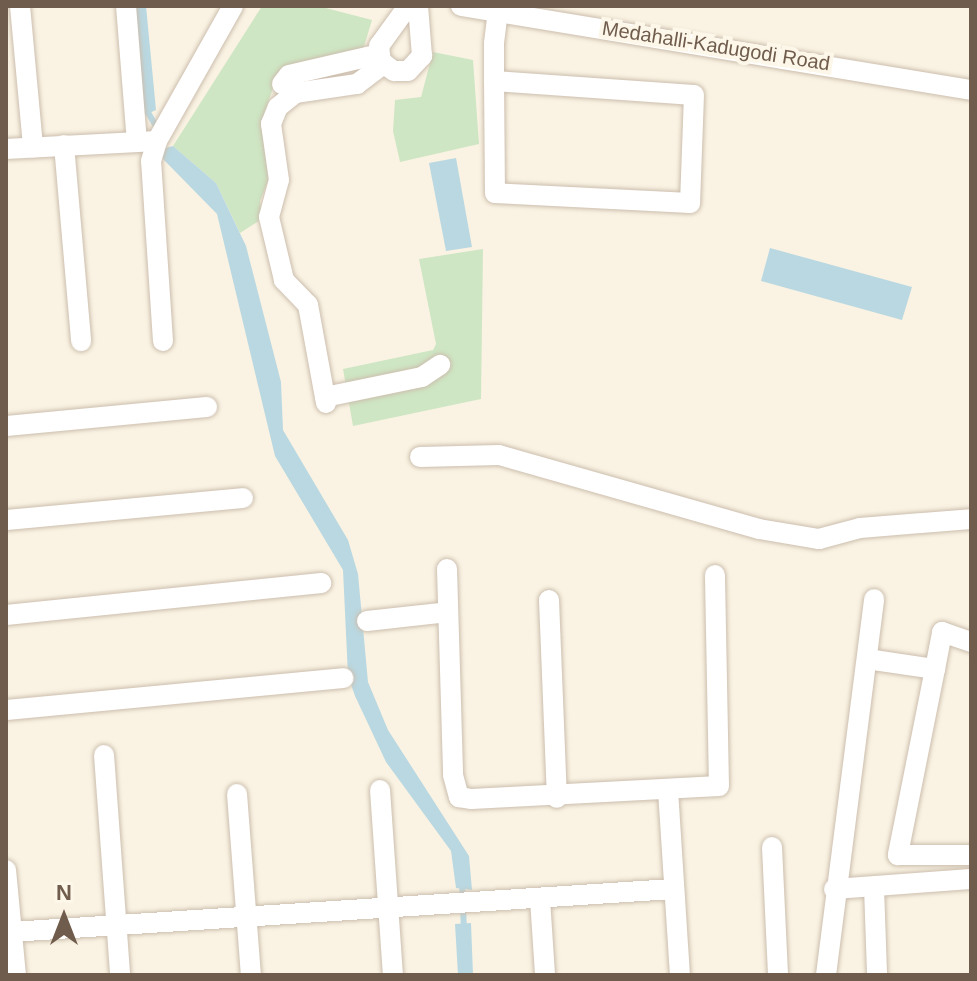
<!DOCTYPE html>
<html>
<head>
<meta charset="utf-8">
<style>
	body { margin:0 }
	#map { position:relative; width:977px; height:981px; overflow:hidden; background:#faf3e3; font-family:Helvetica,sans-serif }
	div>[style] { position:absolute }
	.green>* { inset:0; background:#cee6c3 }
	.water>* { inset:0; background:#bad8e1 }
	.stream>* { height:6px; margin:-3px; padding:0 3px; transform-origin:3px; border-radius:3px; background:#bad8e1 }
	.roads { filter:drop-shadow(0 0 2px #ccbeae) drop-shadow(0 0 2px #ccbeae) }
	.minor>* { height:20px; margin:-10px; padding:0 10px; transform-origin:10px; border-radius:10px; background:#fff }
	span { translate:-50% -50%; white-space:nowrap; text-align:center; line-height:1.15; -webkit-text-stroke:8px #fdf7e9; paint-order:stroke }
	.street-label { font-size:20px; color:#705c4c }
	.frame { position:absolute; inset:0; border:8px solid #705c4c; pointer-events:none }
	.north { position:absolute; left:24px; top:877px; width:80px; height:80px; -webkit-text-stroke:6px #fdf7e9; paint-order:stroke; rotate:0deg; font-size:22px; font-weight:700; line-height:32px; text-align:center; color:#705c4c }
	.north::after { content:''; display:block; margin:auto; width:28px; height:36px; background:#705c4c; clip-path:polygon(50% 0,100% 100%,50% 72%,0 100%) }
</style>
</head>
<body>
<div id="map">
	<div class="green">
		<i style="clip-path:polygon(262px 6px,318px 6px,372px 20px,362px 53px,273px 88px,261px 123px,269px 179px,260px 201px,262px 219px,240px 233px,216px 183px,173px 146px)"></i>
		<i style="clip-path:polygon(433px 52px,473px 60px,479px 144px,400px 162px,393px 131px,395px 100px,421px 97px)"></i>
		<i style="clip-path:polygon(483px 249px,481px 399px,353px 426px,343px 369px,433px 350px,436px 344px,419px 259px)"></i>
	</div>
	<div class="water">
		<i style="clip-path:polygon(130px 6px,146px 6px,156px 110px,138px 118px)"></i>
		<i style="clip-path:polygon(173px 146px,216px 183px,246px 246px,281px 382px,283px 430px,348px 540px,358px 574px,368px 682px,388px 730px,469px 856px,472px 890px,456px 888px,451px 851px,386px 762px,355px 696px,348px 676px,343px 570px,275px 456px,217px 214px,162px 158px,159px 150px)"></i>
		<i style="clip-path:polygon(456px 158px,472px 247px,446px 251px,429px 163px)"></i>
		<i style="clip-path:polygon(770px 248px,912px 287px,902px 320px,761px 281px)"></i>
		<i style="clip-path:polygon(471px 923px,473px 975px,458px 975px,455px 924px)"></i>
	</div>
	<div class="stream">
		<i style="left:146px;top:109px;width:24px;rotate:60deg"></i>
		<i style="left:462px;top:883px;width:48px;rotate:87.6deg"></i>
	</div>
	<div class="roads">
		<div class="minor">
			<i style="left:20px;top:6px;width:142px;rotate:84.7deg"></i>
			<i style="left:126px;top:6px;width:136px;rotate:85.4deg"></i>
			<i style="left:408px;top:6px;width:49px;rotate:125.9deg"></i>
			<i style="left:379px;top:46px;width:16px;rotate:83deg"></i>
			<i style="left:381px;top:62px;width:16px;rotate:35deg"></i>
			<i style="left:394px;top:71px;width:14px"></i>
			<i style="left:408px;top:71px;width:21px;rotate:-47deg"></i>
			<i style="left:422px;top:56px;width:50px;rotate:-94.6deg"></i>
			<i style="left:461px;top:6px;width:517px;rotate:9.35deg"></i>
			<i style="left:494px;top:81px;width:200px;rotate:4deg"></i>
			<i style="left:694px;top:95px;width:108px;rotate:92.1deg"></i>
			<i style="left:690px;top:203px;width:195px;rotate:-177.1deg"></i>
			<i style="left:495px;top:193px;width:112px;rotate:-90.5deg"></i>
			<i style="left:494px;top:81px;width:38px;rotate:-90deg"></i>
			<i style="left:494px;top:43px;width:31px;rotate:-83deg"></i>
			<i style="left:282px;top:84px;width:11px;rotate:-52deg"></i>
			<i style="left:289px;top:75px;width:92px;rotate:-13.1deg"></i>
			<i style="left:64px;top:145px;width:197px;rotate:85deg"></i>
			<i style="left:6px;top:149px;width:151px;rotate:-3deg"></i>
			<i style="left:163px;top:341px;width:180px;rotate:-93.8deg"></i>
			<i style="left:151px;top:161px;width:21px;rotate:-73deg"></i>
			<i style="left:157px;top:141px;width:155px;rotate:-60.6deg"></i>
			<i style="left:325px;top:397px;width:99px;rotate:-11.7deg"></i>
			<i style="left:422px;top:377px;width:22px;rotate:-34deg"></i>
			<i style="left:326px;top:403px;width:100px;rotate:-100.4deg"></i>
			<i style="left:308px;top:305px;width:35px;rotate:-134deg"></i>
			<i style="left:284px;top:280px;width:65px;rotate:-103.4deg"></i>
			<i style="left:269px;top:217px;width:38px;rotate:-75deg"></i>
			<i style="left:279px;top:180px;width:57px;rotate:-98.1deg"></i>
			<i style="left:271px;top:124px;width:18px;rotate:-68deg"></i>
			<i style="left:278px;top:107px;width:22px;rotate:-39deg"></i>
			<i style="left:295px;top:93px;width:63px;rotate:-8.3deg"></i>
			<i style="left:357px;top:84px;width:34px;rotate:-37deg"></i>
			<i style="left:6px;top:426px;width:202px;rotate:-5.4deg"></i>
			<i style="left:420px;top:457px;width:79px;rotate:-1.5deg"></i>
			<i style="left:499px;top:455px;width:270px;rotate:15.9deg"></i>
			<i style="left:759px;top:529px;width:61px;rotate:9.5deg"></i>
			<i style="left:819px;top:539px;width:42px;rotate:-15deg"></i>
			<i style="left:860px;top:528px;width:111px;rotate:-4.6deg"></i>
			<i style="left:6px;top:520px;width:238px;rotate:-5.3deg"></i>
			<i style="left:447px;top:569px;width:206px;rotate:88.3deg"></i>
			<i style="left:453px;top:775px;width:23px;rotate:75deg"></i>
			<i style="left:459px;top:797px;width:13px;rotate:9deg"></i>
			<i style="left:472px;top:799px;width:247px;rotate:-3deg"></i>
			<i style="left:719px;top:786px;width:211px;rotate:-91.1deg"></i>
			<i style="left:549px;top:600px;width:198px;rotate:87.7deg"></i>
			<i style="left:6px;top:615px;width:317px;rotate:-5.8deg"></i>
			<i style="left:367px;top:621px;width:81px;rotate:-6.3deg"></i>
			<i style="left:867px;top:659px;width:69px;rotate:8.4deg"></i>
			<i style="left:935px;top:669px;width:38px;rotate:-79deg"></i>
			<i style="left:942px;top:632px;width:31px;rotate:19deg"></i>
			<i style="left:935px;top:669px;width:190px;rotate:101.3deg"></i>
			<i style="left:898px;top:855px;width:73px"></i>
			<i style="left:6px;top:710px;width:339px;rotate:-5.4deg"></i>
			<i style="left:104px;top:755px;width:221px;rotate:85.8deg"></i>
			<i style="left:380px;top:790px;width:185px;rotate:86deg"></i>
			<i style="left:668px;top:790px;width:185px;rotate:86.3deg"></i>
			<i style="left:237px;top:794px;width:182px;rotate:85.6deg"></i>
			<i style="left:772px;top:847px;width:128px;rotate:87.3deg"></i>
			<i style="left:6px;top:870px;width:105px;rotate:84.6deg"></i>
			<i style="left:874px;top:887px;width:88px;rotate:88deg"></i>
			<i style="left:834px;top:889px;width:137px;rotate:-4.2deg"></i>
			<i style="left:540px;top:899px;width:76px;rotate:86.2deg"></i>
			<i style="left:11px;top:932px;width:662px;rotate:-3.72deg"></i>
			<i style="left:826px;top:975px;width:379px;rotate:-82.7deg"></i>
		</div>
	</div>
	<div class="street-label">
		<span style="left:716px;top:46px;rotate:9deg">Medahalli-Kadugodi Road</span>
	</div>
	<div class="frame"></div>
	<div class="north">N</div>
</div>
</body>
</html>
